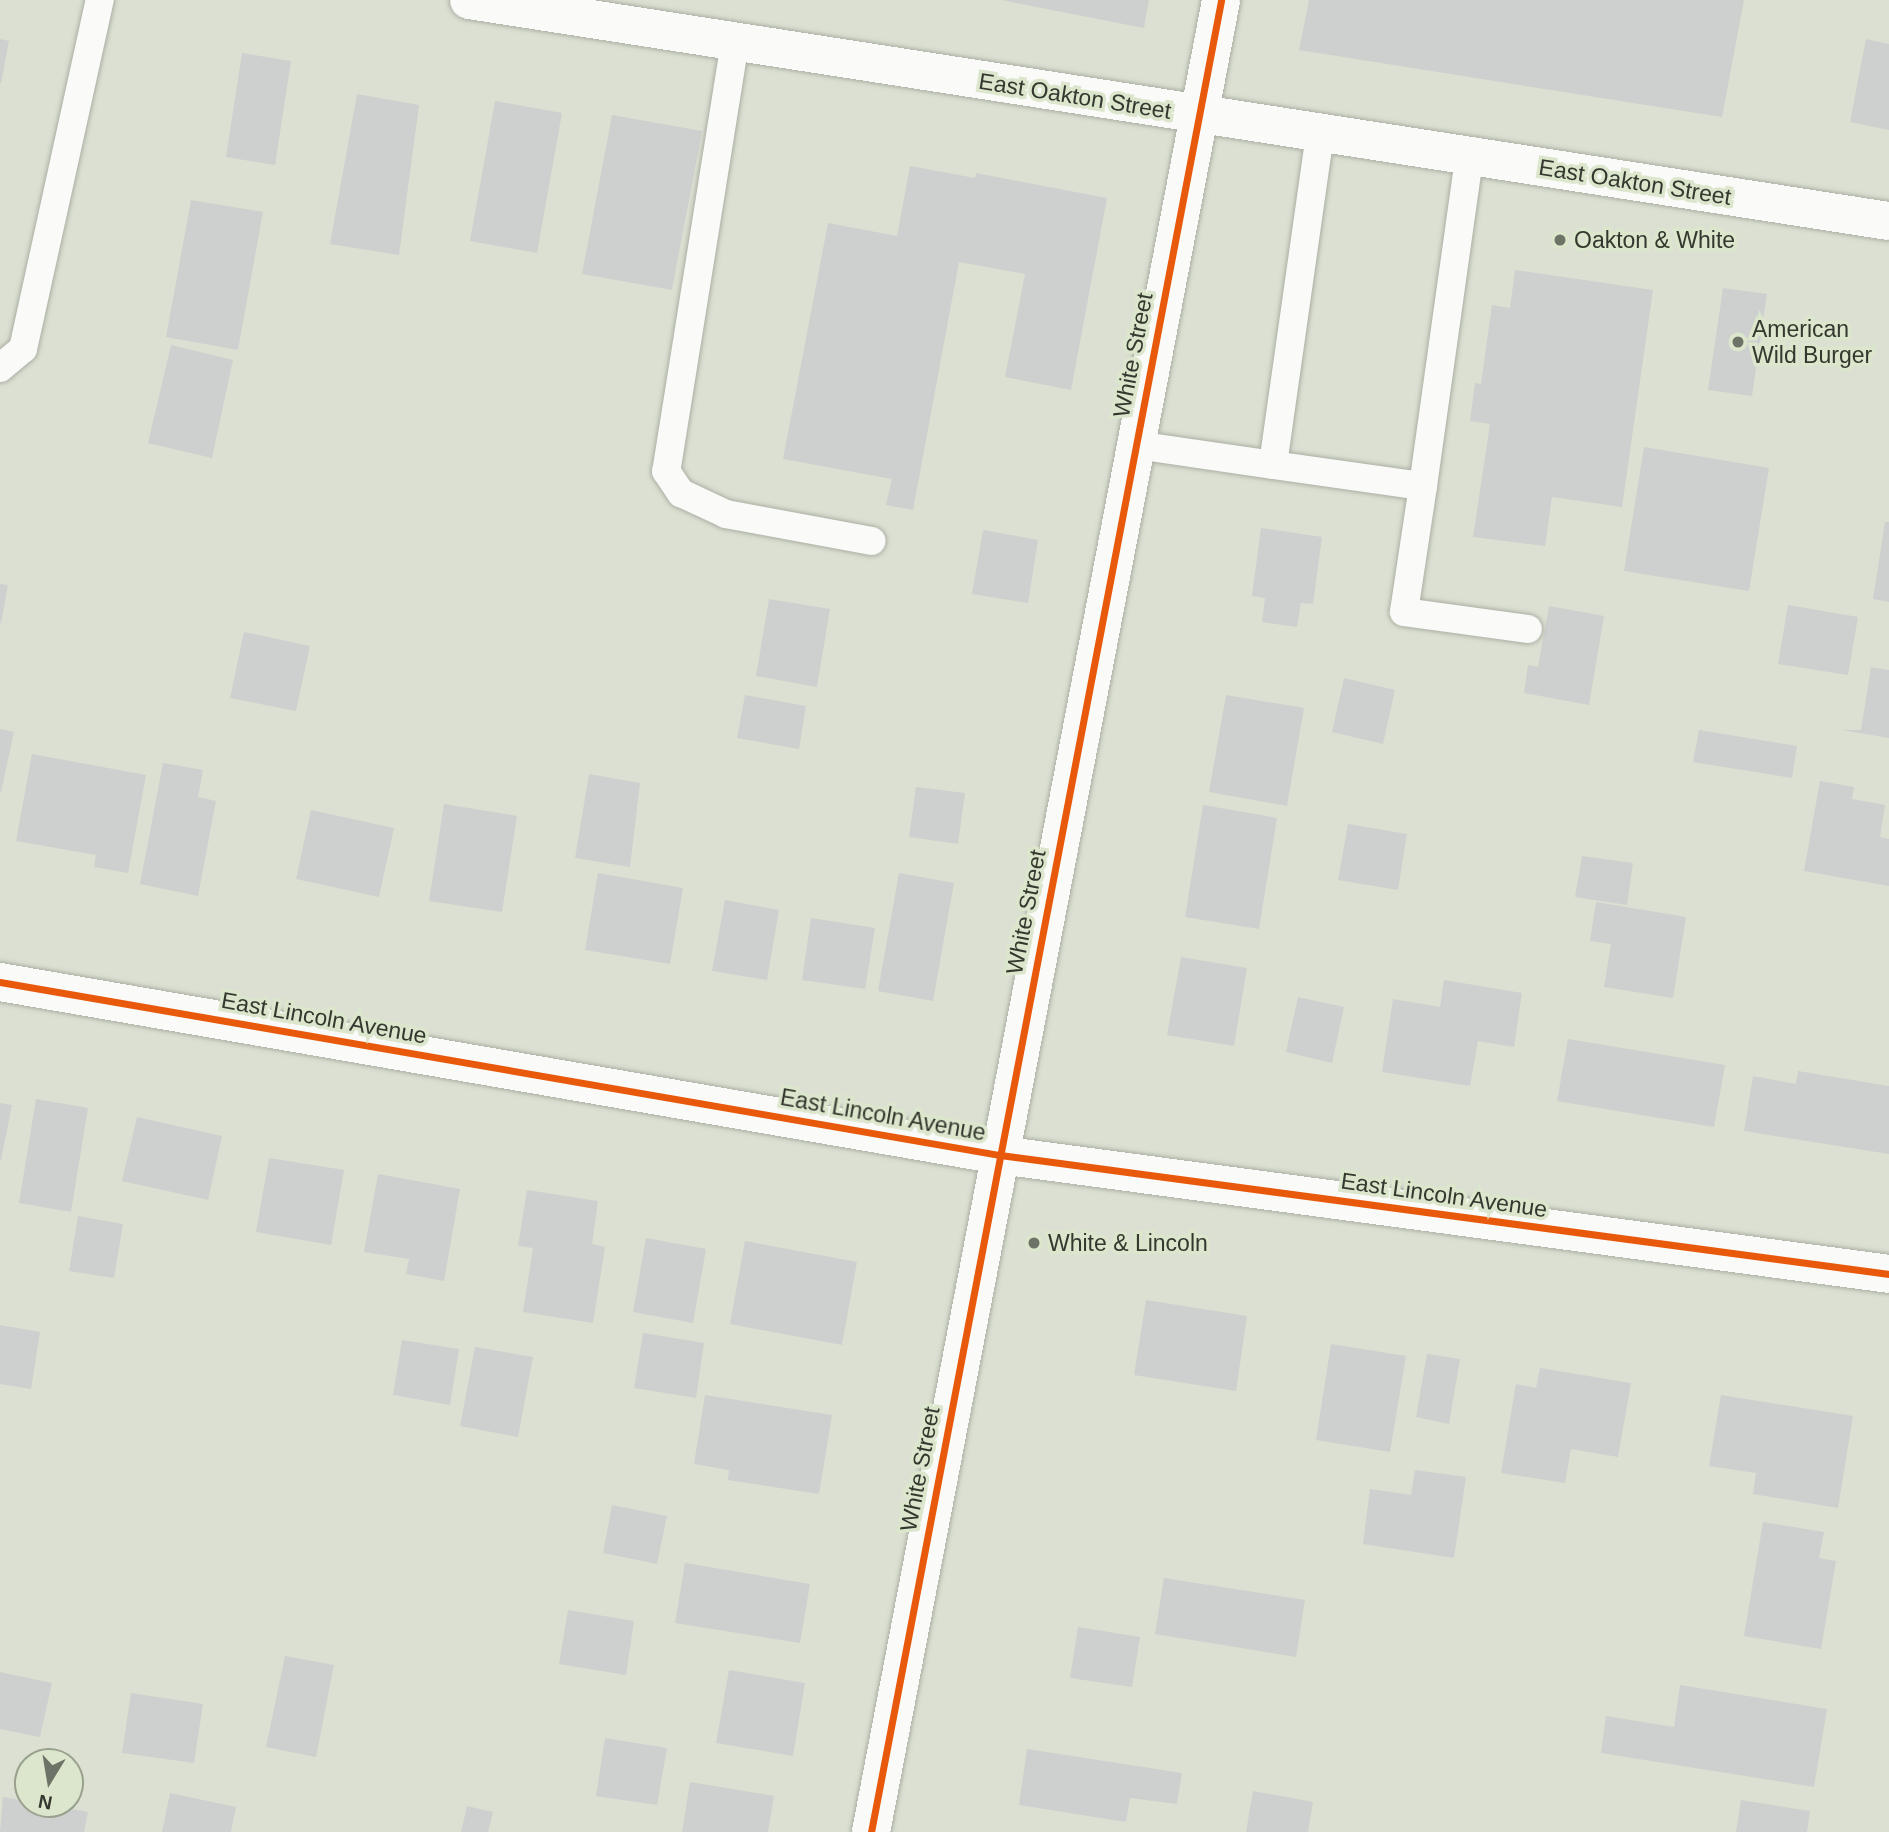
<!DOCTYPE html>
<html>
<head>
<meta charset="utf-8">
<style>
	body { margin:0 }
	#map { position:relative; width:1889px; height:1832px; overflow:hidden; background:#dbe0d2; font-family:Arial,sans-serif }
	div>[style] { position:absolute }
	.building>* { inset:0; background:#cdd0ce }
	.roads { filter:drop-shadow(0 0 2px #abafa4) drop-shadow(0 0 2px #abafa4) }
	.lane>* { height:28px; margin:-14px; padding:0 14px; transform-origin:14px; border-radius:14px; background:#fafaf8 }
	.street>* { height:38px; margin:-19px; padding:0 19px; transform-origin:19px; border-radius:19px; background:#fafaf8 }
	.secondary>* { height:38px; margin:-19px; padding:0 19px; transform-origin:19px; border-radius:19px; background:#fafaf8 }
	.cycleway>* { height:7px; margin:-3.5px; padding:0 3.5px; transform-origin:3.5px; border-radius:3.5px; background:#e8590c }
	.dots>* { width:19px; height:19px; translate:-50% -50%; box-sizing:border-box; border:4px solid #dce6cc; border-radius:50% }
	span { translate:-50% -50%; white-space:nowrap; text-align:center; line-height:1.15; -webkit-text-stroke:7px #dce6cc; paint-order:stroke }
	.street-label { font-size:23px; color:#34382e }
	.poi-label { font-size:23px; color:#34382e }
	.left { translate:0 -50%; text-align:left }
	.north { position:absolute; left:14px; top:1748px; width:70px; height:70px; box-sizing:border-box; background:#dce6cc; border:2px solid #99a08d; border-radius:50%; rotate:191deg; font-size:19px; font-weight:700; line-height:28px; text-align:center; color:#34382e }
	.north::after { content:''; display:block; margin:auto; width:24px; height:32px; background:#6e7367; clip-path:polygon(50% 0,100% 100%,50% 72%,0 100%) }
</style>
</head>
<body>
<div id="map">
	<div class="building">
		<i style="clip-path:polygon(1001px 0,1149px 0,1144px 28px)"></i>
		<i style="clip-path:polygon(1309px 0,1744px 0,1722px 117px,1299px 50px)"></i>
		<i style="clip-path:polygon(0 39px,9px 41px,1px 83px,0 83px)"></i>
		<i style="clip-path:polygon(1866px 39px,1889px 44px,1889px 130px,1850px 122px)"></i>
		<i style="clip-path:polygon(242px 53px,291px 61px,275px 165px,226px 157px)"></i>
		<i style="clip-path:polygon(357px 94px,419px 105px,399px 255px,330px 244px)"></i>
		<i style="clip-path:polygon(495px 101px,562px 113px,537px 253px,470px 241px)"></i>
		<i style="clip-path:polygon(612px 115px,702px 131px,672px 290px,582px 274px)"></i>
		<i style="clip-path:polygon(910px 166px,975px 178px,976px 173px,1107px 198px,1071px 390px,1005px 377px,1025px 274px,959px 262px,913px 510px,886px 505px,892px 479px,783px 459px,828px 223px,897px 236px)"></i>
		<i style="clip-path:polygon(191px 200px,263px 212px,238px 350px,166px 337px)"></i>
		<i style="clip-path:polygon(1515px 270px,1653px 290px,1622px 507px,1552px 497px,1545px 546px,1473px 537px,1490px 424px,1470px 421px,1475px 383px,1481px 384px,1492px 305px,1510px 308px)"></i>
		<i style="clip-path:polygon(1723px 288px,1767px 294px,1752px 396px,1708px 390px)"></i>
		<i style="clip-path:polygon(171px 345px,233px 360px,212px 458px,148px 443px)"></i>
		<i style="clip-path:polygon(1644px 447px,1769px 468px,1749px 591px,1624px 571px)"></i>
		<i style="clip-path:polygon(1885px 522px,1889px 522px,1889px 602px,1873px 599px)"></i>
		<i style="clip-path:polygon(1261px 528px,1322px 537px,1313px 604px,1301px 603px,1297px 627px,1262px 622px,1265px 598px,1252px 596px)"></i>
		<i style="clip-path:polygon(983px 530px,1038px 540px,1028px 603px,972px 594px)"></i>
		<i style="clip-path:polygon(0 584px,8px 585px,1px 623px,0 623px)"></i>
		<i style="clip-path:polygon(769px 599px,830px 609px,817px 687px,756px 676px)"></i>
		<i style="clip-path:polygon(1788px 605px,1858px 617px,1848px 675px,1778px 664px)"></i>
		<i style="clip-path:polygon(1549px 606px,1604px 616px,1589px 705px,1524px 693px,1528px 665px,1538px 667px)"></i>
		<i style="clip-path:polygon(244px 632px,310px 646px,296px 711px,230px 698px)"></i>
		<i style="clip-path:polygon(1871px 667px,1889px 670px,1889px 738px,1842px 730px,1861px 730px)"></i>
		<i style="clip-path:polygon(1344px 678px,1395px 690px,1383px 744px,1332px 732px)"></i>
		<i style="clip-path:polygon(745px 695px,806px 706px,799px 749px,737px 738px)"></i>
		<i style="clip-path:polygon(1226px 695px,1304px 708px,1287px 806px,1209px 792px)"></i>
		<i style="clip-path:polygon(0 729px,14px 732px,1px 792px,0 791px)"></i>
		<i style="clip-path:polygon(1699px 730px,1797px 746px,1792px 778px,1693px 762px)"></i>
		<i style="clip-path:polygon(32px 754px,146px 775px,128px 873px,94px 867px,96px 855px,16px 841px)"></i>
		<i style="clip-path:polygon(163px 763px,203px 770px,198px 797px,216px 801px,198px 896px,140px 884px)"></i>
		<i style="clip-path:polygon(589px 774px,640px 783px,630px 867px,575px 858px)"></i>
		<i style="clip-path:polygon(1820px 781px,1854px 787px,1852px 799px,1885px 805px,1880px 837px,1889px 839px,1889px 886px,1804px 871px)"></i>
		<i style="clip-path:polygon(916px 787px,965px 793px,958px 844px,909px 837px)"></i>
		<i style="clip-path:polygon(444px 804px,517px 816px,502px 912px,429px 901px)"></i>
		<i style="clip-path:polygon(1203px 805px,1277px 818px,1259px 929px,1185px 917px)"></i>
		<i style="clip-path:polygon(311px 810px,394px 828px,379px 897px,296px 879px)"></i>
		<i style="clip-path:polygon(1348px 824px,1407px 834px,1398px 890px,1338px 880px)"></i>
		<i style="clip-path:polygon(1582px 856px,1633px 863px,1627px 905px,1575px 897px)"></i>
		<i style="clip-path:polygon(598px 873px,683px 888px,670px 964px,585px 950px)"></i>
		<i style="clip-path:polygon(899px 873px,954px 883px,933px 1001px,878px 991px)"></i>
		<i style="clip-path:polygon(725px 900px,779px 910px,767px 980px,712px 971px)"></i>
		<i style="clip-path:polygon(1596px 902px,1686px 917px,1673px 998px,1604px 987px,1611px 944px,1590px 941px)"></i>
		<i style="clip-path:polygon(811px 918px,875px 928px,865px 989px,802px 980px)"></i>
		<i style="clip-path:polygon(1181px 957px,1247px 968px,1234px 1046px,1167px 1035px)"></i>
		<i style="clip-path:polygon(1444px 980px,1522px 993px,1514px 1047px,1478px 1041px,1470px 1086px,1382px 1072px,1393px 999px,1440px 1007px)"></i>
		<i style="clip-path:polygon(1298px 997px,1344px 1007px,1332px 1063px,1286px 1052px)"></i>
		<i style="clip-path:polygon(1568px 1039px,1725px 1065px,1714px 1127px,1557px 1101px)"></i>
		<i style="clip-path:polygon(1798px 1071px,1889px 1086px,1889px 1154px,1744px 1131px,1753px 1076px,1796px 1084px)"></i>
		<i style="clip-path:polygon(36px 1099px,88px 1108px,71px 1212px,19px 1203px)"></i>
		<i style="clip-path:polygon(0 1103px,12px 1105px,1px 1160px,0 1160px)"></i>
		<i style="clip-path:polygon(137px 1117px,222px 1136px,208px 1200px,122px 1181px)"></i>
		<i style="clip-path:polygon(269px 1158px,344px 1170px,331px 1245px,256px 1232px)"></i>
		<i style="clip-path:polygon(378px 1174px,460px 1189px,444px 1281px,406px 1274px,409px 1259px,364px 1252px)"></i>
		<i style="clip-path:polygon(527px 1190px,598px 1201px,592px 1244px,605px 1247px,593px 1323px,523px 1312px,533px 1248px,518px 1246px)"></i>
		<i style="clip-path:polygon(78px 1216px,123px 1224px,114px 1278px,69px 1271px)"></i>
		<i style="clip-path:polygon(646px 1238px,706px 1249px,693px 1323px,633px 1312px)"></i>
		<i style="clip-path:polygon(745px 1241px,857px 1262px,842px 1345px,730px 1324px)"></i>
		<i style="clip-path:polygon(1146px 1300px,1247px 1316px,1236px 1391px,1134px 1375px)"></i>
		<i style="clip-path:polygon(0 1325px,40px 1332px,31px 1389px,0 1384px)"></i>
		<i style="clip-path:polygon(643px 1333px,704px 1343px,696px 1398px,634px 1388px)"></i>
		<i style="clip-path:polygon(402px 1340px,459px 1349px,450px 1405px,393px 1395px)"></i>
		<i style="clip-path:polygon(1331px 1344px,1406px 1356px,1390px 1452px,1316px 1440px)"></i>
		<i style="clip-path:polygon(475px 1347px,533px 1357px,518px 1437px,460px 1426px)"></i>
		<i style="clip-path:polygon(1427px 1354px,1460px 1359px,1449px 1424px,1416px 1417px)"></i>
		<i style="clip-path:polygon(1540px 1368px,1631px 1383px,1618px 1457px,1571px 1449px,1565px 1483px,1501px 1473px,1516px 1384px,1536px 1388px)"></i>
		<i style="clip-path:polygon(705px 1395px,832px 1415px,819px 1494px,728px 1480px,729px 1470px,694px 1464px)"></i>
		<i style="clip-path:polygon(1721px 1395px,1853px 1416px,1838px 1508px,1753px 1494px,1756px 1473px,1709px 1466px)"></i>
		<i style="clip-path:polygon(1415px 1470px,1466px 1477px,1454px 1558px,1363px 1544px,1370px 1489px,1411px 1495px)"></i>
		<i style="clip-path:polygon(612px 1505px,667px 1516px,657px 1564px,603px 1553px)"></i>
		<i style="clip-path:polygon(1763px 1522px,1824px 1532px,1819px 1558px,1836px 1561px,1821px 1649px,1744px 1636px)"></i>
		<i style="clip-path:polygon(685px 1563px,810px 1584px,800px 1643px,675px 1623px)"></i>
		<i style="clip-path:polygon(1164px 1578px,1305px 1600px,1296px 1657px,1155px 1634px)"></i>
		<i style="clip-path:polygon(568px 1610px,634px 1621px,626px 1675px,559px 1664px)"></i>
		<i style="clip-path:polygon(1078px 1627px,1140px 1637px,1132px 1687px,1070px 1678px)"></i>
		<i style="clip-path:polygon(285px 1656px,334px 1665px,316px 1757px,266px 1747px)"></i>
		<i style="clip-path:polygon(729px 1670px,805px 1683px,793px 1756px,716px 1743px)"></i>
		<i style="clip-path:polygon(0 1672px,52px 1683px,40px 1737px,0 1729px)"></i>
		<i style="clip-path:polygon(1680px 1685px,1827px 1709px,1814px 1787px,1601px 1753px,1606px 1716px,1674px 1727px)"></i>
		<i style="clip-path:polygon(131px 1693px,203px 1704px,194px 1763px,122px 1753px)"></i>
		<i style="clip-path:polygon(605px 1738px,667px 1748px,657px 1805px,596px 1796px)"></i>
		<i style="clip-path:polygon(1027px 1749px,1182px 1773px,1177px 1804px,1130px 1798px,1126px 1822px,1019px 1805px)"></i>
		<i style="clip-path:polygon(690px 1782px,774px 1796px,768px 1832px,682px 1832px)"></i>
		<i style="clip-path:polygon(1253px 1791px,1313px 1802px,1308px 1832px,1246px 1832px)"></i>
		<i style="clip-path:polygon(170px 1793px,236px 1807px,231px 1832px,162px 1832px)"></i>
		<i style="clip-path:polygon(3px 1797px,88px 1812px,84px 1832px,0 1832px)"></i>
		<i style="clip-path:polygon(1741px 1800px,1810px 1811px,1807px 1832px,1736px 1832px)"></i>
		<i style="clip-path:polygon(467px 1806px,493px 1812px,488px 1832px,461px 1832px)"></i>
	</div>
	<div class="roads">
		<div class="lane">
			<i style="left:735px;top:42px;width:435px;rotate:99.1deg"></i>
			<i style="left:666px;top:471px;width:27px;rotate:56deg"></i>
			<i style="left:681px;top:493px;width:50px;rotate:25deg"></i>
			<i style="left:726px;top:514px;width:148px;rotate:10.5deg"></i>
			<i style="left:1320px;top:134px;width:334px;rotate:98.1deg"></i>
			<i style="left:1273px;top:465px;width:151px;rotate:8deg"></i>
			<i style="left:1423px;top:486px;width:332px;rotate:-82deg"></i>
			<i style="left:0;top:368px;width:30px;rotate:-40deg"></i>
			<i style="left:23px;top:349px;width:357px;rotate:-77.6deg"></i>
			<i style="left:1136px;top:445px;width:138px;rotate:8.3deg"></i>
			<i style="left:1423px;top:486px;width:127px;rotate:98.6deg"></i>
			<i style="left:1404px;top:612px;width:125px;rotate:7.8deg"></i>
		</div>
		<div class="street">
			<i style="left:0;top:982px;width:1015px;rotate:9.82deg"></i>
			<i style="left:1000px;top:1155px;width:897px;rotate:7.62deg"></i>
			<i style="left:871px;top:1832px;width:1865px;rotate:-79.18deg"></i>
		</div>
		<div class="secondary">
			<i style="left:469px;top:0;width:1437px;rotate:8.85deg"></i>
		</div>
	</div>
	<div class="cycleway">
		<i style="left:0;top:982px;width:1015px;rotate:9.82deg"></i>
		<i style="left:1000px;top:1155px;width:897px;rotate:7.62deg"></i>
		<i style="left:871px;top:1832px;width:1865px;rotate:-79.18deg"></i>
	</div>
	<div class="dots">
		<i style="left:1560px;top:240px;background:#6e7367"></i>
		<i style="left:1738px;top:342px;background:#6e7367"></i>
		<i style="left:1034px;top:1243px;background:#6e7367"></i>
	</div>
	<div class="street-label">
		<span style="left:1075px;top:96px;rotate:9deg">East Oakton Street</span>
		<span style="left:1635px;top:182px;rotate:9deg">East Oakton Street</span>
		<span style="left:1133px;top:355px;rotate:-79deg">White Street</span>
		<span style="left:1026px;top:912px;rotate:-79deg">White Street</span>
		<span style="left:324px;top:1018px;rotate:10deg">East Lincoln Avenue</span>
		<span style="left:883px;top:1115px;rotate:10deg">East Lincoln Avenue</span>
		<span style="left:1444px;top:1195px;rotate:8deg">East Lincoln Avenue</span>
		<span style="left:920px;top:1469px;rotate:-79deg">White Street</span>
	</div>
	<div class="poi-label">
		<span class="left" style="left:1574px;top:240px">Oakton &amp; White</span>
		<span class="left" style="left:1752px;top:342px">American<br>Wild Burger</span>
		<span class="left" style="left:1048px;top:1243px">White &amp; Lincoln</span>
	</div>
	<div class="north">N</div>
</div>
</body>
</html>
